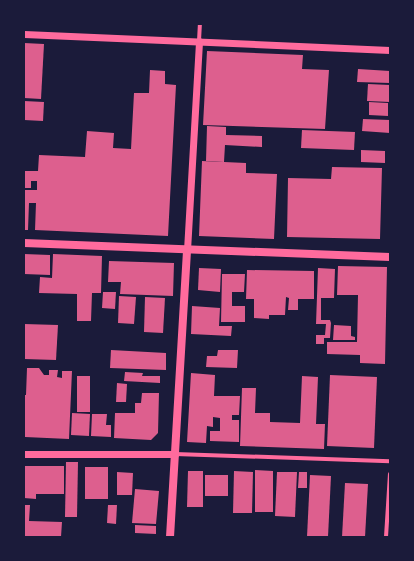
<!DOCTYPE html>
<html>
<head>
<meta charset="utf-8">
<style>
	body { margin:0 }
	#map { position:relative; width:414px; height:561px; overflow:hidden; background:#1b1b3a; font-family:Jost,sans-serif }
	div>[style] { position:absolute }
	.building>* { inset:0; background:#dd5f8e }
	.minor>* { height:4px; margin:-2px; padding:0 2px; transform-origin:2px; border-radius:2px; background:#ff6b9d }
	.tertiary>* { height:7px; margin:-3.5px; padding:0 3.5px; transform-origin:3.5px; border-radius:3.5px; background:#ff6b9d }
	.secondary>* { height:8px; margin:-4px; padding:0 4px; transform-origin:4px; border-radius:4px; background:#ff6b9d }
	span { translate:-50% -50%; white-space:nowrap; text-align:center; line-height:1.15; -webkit-text-stroke:3px #1b1b3a; paint-order:stroke }
	.frame { position:absolute; inset:0; border:25px solid #1b1b3a; pointer-events:none }
</style>
</head>
<body>
<div id="map">
	<div class="building">
		<i style="clip-path:polygon(24px 43px,44px 44px,41px 99px,24px 98px)"></i>
		<i style="clip-path:polygon(207px 51px,303px 55px,302px 69px,329px 70px,325px 129px,203px 125px)"></i>
		<i style="clip-path:polygon(358px 69px,390px 71px,390px 83px,357px 82px)"></i>
		<i style="clip-path:polygon(150px 70px,165px 71px,165px 84px,176px 85px,168px 236px,35px 230px,36px 203px,29px 203px,28px 230px,24px 230px,24px 190px,37px 190px,37px 181px,31px 181px,31px 188px,24px 188px,24px 171px,38px 171px,39px 155px,85px 157px,87px 131px,114px 133px,113px 148px,131px 149px,134px 93px,149px 93px)"></i>
		<i style="clip-path:polygon(368px 84px,390px 85px,390px 102px,367px 101px)"></i>
		<i style="clip-path:polygon(24px 101px,44px 102px,43px 121px,24px 120px)"></i>
		<i style="clip-path:polygon(369px 102px,388px 103px,388px 116px,369px 115px)"></i>
		<i style="clip-path:polygon(363px 119px,390px 120px,390px 133px,362px 131px)"></i>
		<i style="clip-path:polygon(207px 126px,226px 127px,226px 135px,262px 136px,262px 147px,225px 145px,224px 162px,206px 161px)"></i>
		<i style="clip-path:polygon(302px 130px,355px 132px,354px 150px,301px 148px)"></i>
		<i style="clip-path:polygon(361px 150px,385px 151px,385px 163px,361px 162px)"></i>
		<i style="clip-path:polygon(202px 161px,246px 163px,246px 173px,277px 174px,274px 239px,199px 236px)"></i>
		<i style="clip-path:polygon(332px 167px,382px 168px,380px 239px,287px 237px,288px 178px,331px 179px)"></i>
		<i style="clip-path:polygon(24px 254px,50px 255px,50px 275px,24px 274px)"></i>
		<i style="clip-path:polygon(53px 254px,102px 256px,101px 293px,92px 293px,91px 321px,77px 321px,77px 294px,39px 293px,40px 277px,52px 278px)"></i>
		<i style="clip-path:polygon(109px 261px,174px 263px,173px 296px,120px 294px,121px 282px,108px 282px)"></i>
		<i style="clip-path:polygon(338px 266px,387px 267px,385px 364px,360px 363px,360px 355px,327px 354px,327px 342px,357px 342px,358px 295px,337px 295px)"></i>
		<i style="clip-path:polygon(199px 268px,221px 269px,220px 292px,198px 290px)"></i>
		<i style="clip-path:polygon(318px 268px,335px 269px,334px 298px,321px 298px,321px 320px,330px 320px,331px 323px,330px 338px,324px 338px,324px 344px,316px 344px,316px 335px,325px 335px,326px 324px,316px 324px)"></i>
		<i style="clip-path:polygon(247px 270px,314px 271px,314px 299px,298px 299px,298px 310px,288px 310px,289px 298px,286px 297px,285px 315px,269px 315px,269px 319px,254px 318px,254px 299px,246px 299px)"></i>
		<i style="clip-path:polygon(222px 274px,245px 274px,244px 292px,232px 292px,232px 306px,245px 306px,245px 322px,221px 322px)"></i>
		<i style="clip-path:polygon(103px 292px,116px 292px,115px 309px,102px 308px)"></i>
		<i style="clip-path:polygon(119px 296px,136px 297px,134px 324px,118px 323px)"></i>
		<i style="clip-path:polygon(145px 297px,165px 298px,163px 333px,144px 332px)"></i>
		<i style="clip-path:polygon(192px 306px,220px 308px,219px 326px,232px 326px,231px 336px,191px 334px)"></i>
		<i style="clip-path:polygon(24px 324px,58px 325px,56px 360px,24px 359px)"></i>
		<i style="clip-path:polygon(334px 325px,351px 326px,351px 336px,355px 337px,355px 340px,333px 340px)"></i>
		<i style="clip-path:polygon(111px 350px,166px 353px,166px 370px,110px 368px)"></i>
		<i style="clip-path:polygon(218px 350px,238px 350px,237px 368px,206px 367px,207px 356px,217px 356px)"></i>
		<i style="clip-path:polygon(27px 368px,39px 368px,44px 375px,49px 375px,49px 370px,58px 370px,57px 377px,62px 378px,62px 371px,72px 371px,69px 439px,25px 437px,24px 395px,26px 395px)"></i>
		<i style="clip-path:polygon(125px 372px,143px 373px,142px 376px,160px 376px,160px 383px,124px 381px)"></i>
		<i style="clip-path:polygon(191px 373px,215px 375px,214px 396px,240px 396px,239px 415px,232px 415px,232px 420px,239px 420px,239px 442px,210px 441px,210px 431px,220px 431px,220px 418px,213px 417px,213px 427px,207px 426px,206px 443px,187px 442px)"></i>
		<i style="clip-path:polygon(330px 375px,377px 377px,374px 448px,327px 446px)"></i>
		<i style="clip-path:polygon(77px 376px,90px 376px,90px 412px,77px 412px)"></i>
		<i style="clip-path:polygon(302px 376px,318px 377px,316px 424px,325px 424px,324px 449px,240px 446px,242px 388px,256px 388px,255px 413px,270px 413px,270px 422px,300px 423px)"></i>
		<i style="clip-path:polygon(117px 383px,127px 384px,126px 402px,116px 402px)"></i>
		<i style="clip-path:polygon(142px 393px,159px 393px,158px 433px,151px 440px,114px 438px,115px 413px,135px 413px,135px 403px,141px 403px)"></i>
		<i style="clip-path:polygon(72px 413px,90px 414px,89px 436px,71px 435px)"></i>
		<i style="clip-path:polygon(92px 414px,107px 414px,106px 425px,111px 425px,111px 437px,91px 436px)"></i>
		<i style="clip-path:polygon(66px 462px,78px 462px,77px 517px,65px 517px)"></i>
		<i style="clip-path:polygon(24px 466px,64px 466px,64px 494px,36px 494px,36px 499px,24px 498px)"></i>
		<i style="clip-path:polygon(85px 467px,108px 467px,108px 499px,85px 499px)"></i>
		<i style="clip-path:polygon(255px 470px,273px 471px,273px 512px,255px 512px)"></i>
		<i style="clip-path:polygon(188px 471px,203px 471px,203px 507px,187px 507px)"></i>
		<i style="clip-path:polygon(234px 471px,253px 472px,252px 513px,233px 513px)"></i>
		<i style="clip-path:polygon(117px 472px,133px 473px,132px 495px,117px 495px)"></i>
		<i style="clip-path:polygon(277px 472px,297px 472px,295px 517px,275px 516px)"></i>
		<i style="clip-path:polygon(299px 472px,307px 472px,307px 488px,298px 488px)"></i>
		<i style="clip-path:polygon(205px 475px,228px 475px,228px 496px,205px 496px)"></i>
		<i style="clip-path:polygon(310px 475px,331px 476px,328px 537px,307px 537px)"></i>
		<i style="clip-path:polygon(345px 483px,368px 484px,365px 537px,342px 537px)"></i>
		<i style="clip-path:polygon(135px 489px,159px 491px,156px 524px,132px 523px)"></i>
		<i style="clip-path:polygon(24px 505px,30px 505px,29px 521px,62px 522px,61px 537px,24px 537px)"></i>
		<i style="clip-path:polygon(108px 505px,117px 505px,116px 524px,107px 523px)"></i>
		<i style="clip-path:polygon(135px 525px,156px 526px,156px 534px,135px 533px)"></i>
	</div>
	<div class="minor">
		<i style="left:199px;top:41px;width:17px;rotate:-87deg"></i>
		<i style="left:175px;top:454px;width:215px;rotate:1.9deg"></i>
		<i style="left:386px;top:537px;width:63px;rotate:-86.4deg"></i>
	</div>
	<div class="tertiary">
		<i style="left:24px;top:34px;width:366px;rotate:2.5deg"></i>
		<i style="left:187px;top:250px;width:209px;rotate:-86.7deg"></i>
		<i style="left:24px;top:454px;width:151px"></i>
	</div>
	<div class="secondary">
		<i style="left:24px;top:243px;width:366px;rotate:2.2deg"></i>
		<i style="left:170px;top:537px;width:288px;rotate:-86.6deg"></i>
	</div>
	<div class="frame"></div>
</div>
</body>
</html>
